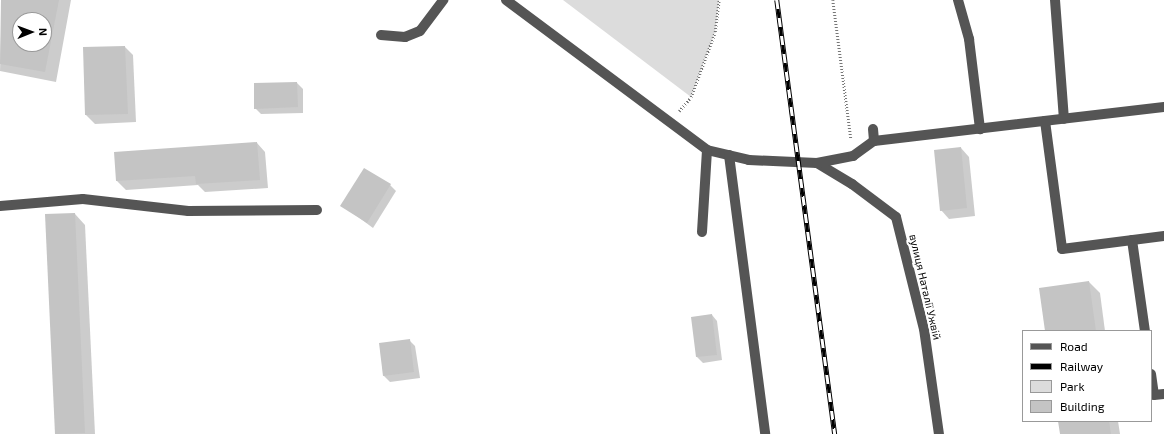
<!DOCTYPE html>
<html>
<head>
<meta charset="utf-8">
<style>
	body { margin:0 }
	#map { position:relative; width:1164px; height:434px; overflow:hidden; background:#fff; font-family:"Exo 2",sans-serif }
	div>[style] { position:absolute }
	.green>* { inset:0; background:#dcdcdc }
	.shadow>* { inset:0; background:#0003 }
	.building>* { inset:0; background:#c4c4c4 }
	.path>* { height:2.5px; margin-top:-1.25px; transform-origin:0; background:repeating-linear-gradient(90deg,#777 0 1px,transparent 0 3px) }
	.minor>* { height:10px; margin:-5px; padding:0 5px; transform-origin:5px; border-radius:5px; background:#555 }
	.rail>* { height:4.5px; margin-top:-2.25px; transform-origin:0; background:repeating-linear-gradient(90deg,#fff 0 9px,#000 0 18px); box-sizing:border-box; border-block:1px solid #000 }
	span { translate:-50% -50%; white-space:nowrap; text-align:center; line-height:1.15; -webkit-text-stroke:4px #fff; paint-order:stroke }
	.street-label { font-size:11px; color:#000 }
	.legend { position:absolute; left:1022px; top:330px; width:130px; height:92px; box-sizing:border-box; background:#fff; border:1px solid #999; margin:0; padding:5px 7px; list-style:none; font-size:12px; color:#000 }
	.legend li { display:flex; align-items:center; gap:8px; height:20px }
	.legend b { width:20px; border:1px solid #999 }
	.north { position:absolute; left:12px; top:12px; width:40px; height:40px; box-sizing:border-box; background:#fff; border:1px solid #999; border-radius:50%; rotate:89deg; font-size:11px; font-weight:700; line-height:16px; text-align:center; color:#000 }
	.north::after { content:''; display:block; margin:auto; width:14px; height:18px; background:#000; clip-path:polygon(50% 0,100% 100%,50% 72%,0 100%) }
</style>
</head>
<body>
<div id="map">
	<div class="green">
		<i style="clip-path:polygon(563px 0,719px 0,715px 32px,691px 97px)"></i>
	</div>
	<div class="shadow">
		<i style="clip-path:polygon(evenodd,2px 0,71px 0,56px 82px,0 71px,2px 0,20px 20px,44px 20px,44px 44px,20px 44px,20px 20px)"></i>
		<i style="clip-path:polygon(125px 47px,133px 55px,136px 122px,95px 124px,86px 115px,84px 48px)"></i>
		<i style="clip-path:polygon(297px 83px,303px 89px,303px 113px,261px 114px,255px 108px)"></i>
		<i style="clip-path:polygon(257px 143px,265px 152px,268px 188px,205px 192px,198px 185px,126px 190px,117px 181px,116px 153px)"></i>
		<i style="clip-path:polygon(961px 148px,969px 157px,975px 216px,949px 219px,941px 210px)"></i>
		<i style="clip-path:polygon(390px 185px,396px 191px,373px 228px,342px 205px)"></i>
		<i style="clip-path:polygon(75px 214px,85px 225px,95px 434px,56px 434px,46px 215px)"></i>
		<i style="clip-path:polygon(1089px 282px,1100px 293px,1105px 331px,1046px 331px)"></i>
		<i style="clip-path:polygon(712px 315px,717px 321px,722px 360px,703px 363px,697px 357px)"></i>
		<i style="clip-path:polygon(409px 340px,415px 346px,420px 378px,390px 382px,384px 376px,380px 344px)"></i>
		<i style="clip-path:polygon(1059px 421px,1118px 421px,1120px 434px,1061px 434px)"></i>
	</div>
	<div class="building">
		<i style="clip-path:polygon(evenodd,1px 0,59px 0,45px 72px,0 64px,1px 0,20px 20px,44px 20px,44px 44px,20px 44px,20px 20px)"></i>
		<i style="clip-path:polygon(125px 46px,128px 114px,85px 115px,83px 47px)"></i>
		<i style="clip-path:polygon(297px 82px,298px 107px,254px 109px,254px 83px)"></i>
		<i style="clip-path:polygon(257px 142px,260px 180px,196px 184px,195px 176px,116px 181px,114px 152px)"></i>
		<i style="clip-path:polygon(961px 147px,967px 208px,940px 211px,934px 150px)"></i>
		<i style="clip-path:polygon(364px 168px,391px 184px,367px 223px,340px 206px)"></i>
		<i style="clip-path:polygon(75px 213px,85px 433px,55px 434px,45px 214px)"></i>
		<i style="clip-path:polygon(1089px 281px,1096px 331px,1045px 331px,1039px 288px)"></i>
		<i style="clip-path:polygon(712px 314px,717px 355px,696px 357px,691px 317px)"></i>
		<i style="clip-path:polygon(410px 339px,414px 372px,383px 376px,379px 343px)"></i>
		<i style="clip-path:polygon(1058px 421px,1109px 421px,1111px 434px,1060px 434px)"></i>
	</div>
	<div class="path">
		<i style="left:833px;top:0;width:140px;rotate:82.6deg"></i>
		<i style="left:679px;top:111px;width:18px;rotate:-49deg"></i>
		<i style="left:691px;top:97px;width:69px;rotate:-69.7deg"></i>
		<i style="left:715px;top:32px;width:32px;rotate:-83deg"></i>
	</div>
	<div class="minor">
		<i style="left:506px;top:0;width:251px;rotate:36.7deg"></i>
		<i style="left:707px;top:150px;width:43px;rotate:13.4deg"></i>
		<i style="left:749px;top:160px;width:68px;rotate:2.5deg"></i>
		<i style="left:817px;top:163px;width:41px;rotate:31deg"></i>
		<i style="left:852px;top:184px;width:55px;rotate:36.9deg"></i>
		<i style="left:896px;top:217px;width:115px;rotate:76deg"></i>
		<i style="left:924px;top:329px;width:106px;rotate:81.9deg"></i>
		<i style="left:958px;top:0;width:41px;rotate:74.2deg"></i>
		<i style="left:969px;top:39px;width:91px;rotate:83deg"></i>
		<i style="left:1055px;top:0;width:119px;rotate:85.7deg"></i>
		<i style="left:381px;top:35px;width:24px;rotate:5deg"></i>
		<i style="left:405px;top:37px;width:16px;rotate:-22deg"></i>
		<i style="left:420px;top:31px;width:39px;rotate:-53deg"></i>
		<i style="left:1045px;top:121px;width:129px;rotate:82.4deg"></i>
		<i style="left:1062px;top:249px;width:103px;rotate:-7.3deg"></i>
		<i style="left:873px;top:129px;width:12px;rotate:85deg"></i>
		<i style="left:729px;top:155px;width:281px;rotate:82.6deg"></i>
		<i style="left:817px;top:163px;width:37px;rotate:-11deg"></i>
		<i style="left:853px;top:156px;width:26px;rotate:-36deg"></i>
		<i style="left:874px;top:141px;width:292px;rotate:-6.7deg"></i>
		<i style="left:0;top:206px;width:83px;rotate:-4.8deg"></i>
		<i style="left:83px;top:199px;width:106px;rotate:6.5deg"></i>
		<i style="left:188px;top:211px;width:129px;rotate:-0.4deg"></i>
		<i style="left:702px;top:232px;width:82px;rotate:-86.5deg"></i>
		<i style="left:1132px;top:240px;width:92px;rotate:81.9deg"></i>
		<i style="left:1151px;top:374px;width:21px;rotate:82deg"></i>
		<i style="left:1154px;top:395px;width:10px;rotate:-6deg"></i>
	</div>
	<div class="rail">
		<i style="left:777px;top:0;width:438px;rotate:82.4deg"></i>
	</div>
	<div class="street-label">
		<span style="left:925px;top:287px;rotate:77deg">вулиця Наталії Ужвій</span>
	</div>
	<ul class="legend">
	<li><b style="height:5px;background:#555"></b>Road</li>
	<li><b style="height:5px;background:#000"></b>Railway</li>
	<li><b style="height:11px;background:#dcdcdc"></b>Park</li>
	<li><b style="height:11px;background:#c4c4c4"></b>Building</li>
	</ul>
	<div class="north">N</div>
</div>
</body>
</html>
